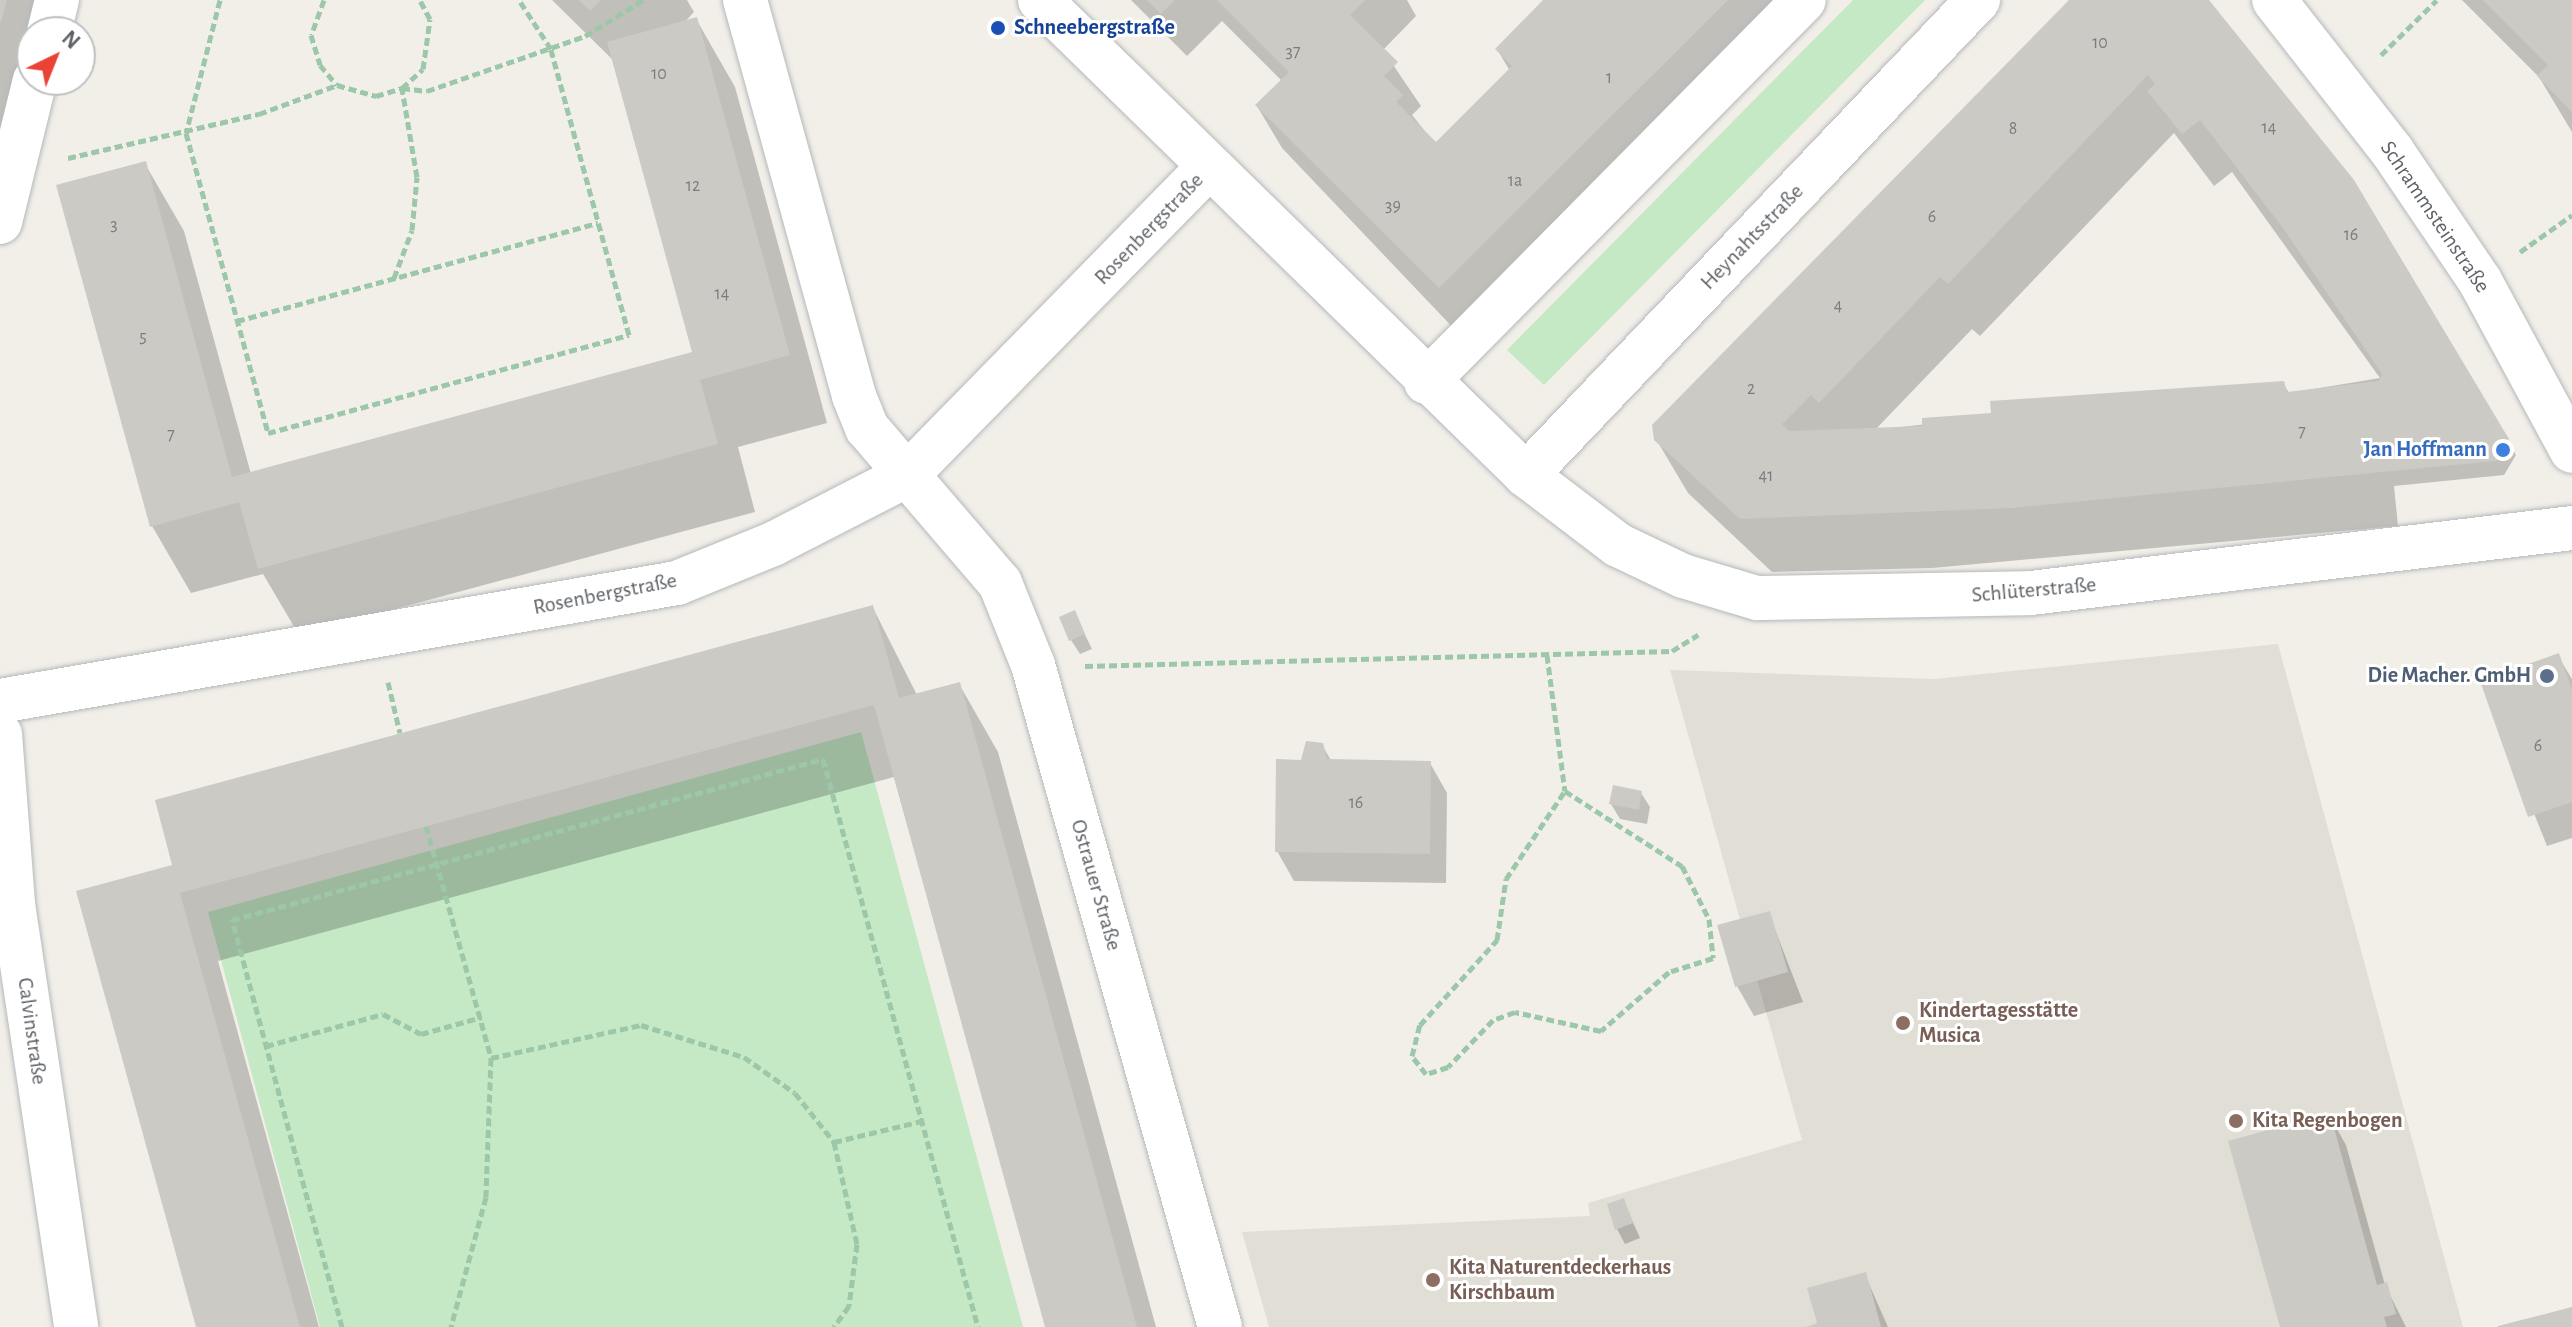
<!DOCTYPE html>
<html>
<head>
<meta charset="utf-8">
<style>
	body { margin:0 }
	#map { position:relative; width:2572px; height:1327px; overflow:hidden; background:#f1efe8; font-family:"Alegreya Sans",sans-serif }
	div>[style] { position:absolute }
	.education>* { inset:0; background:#e1ded6 }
	.green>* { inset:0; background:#c5e8c5 }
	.shadow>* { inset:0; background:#0003 }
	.building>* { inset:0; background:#cccac5 }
	.path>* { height:5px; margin-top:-2.5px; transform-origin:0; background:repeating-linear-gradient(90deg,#9cc7a9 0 8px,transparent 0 12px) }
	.roads { filter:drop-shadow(0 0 2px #b5b8bc) drop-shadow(0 0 2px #b5b8bc) }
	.minor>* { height:44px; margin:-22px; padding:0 22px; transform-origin:22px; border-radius:22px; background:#fff }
	.tertiary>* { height:44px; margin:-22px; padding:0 22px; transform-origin:22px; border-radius:22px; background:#fff }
	.dots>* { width:22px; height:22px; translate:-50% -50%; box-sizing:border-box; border:4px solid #fff; border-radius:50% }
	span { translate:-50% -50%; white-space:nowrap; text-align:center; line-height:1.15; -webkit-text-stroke:6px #fff; paint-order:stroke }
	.number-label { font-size:18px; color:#7a7d7f }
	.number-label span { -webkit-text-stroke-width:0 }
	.transit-label { font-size:22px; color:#164399; font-weight:700 }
	.left { translate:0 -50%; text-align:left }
	.street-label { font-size:22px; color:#5f6368 }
	.shop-label { font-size:22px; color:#366cbe; font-weight:700 }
	.right { translate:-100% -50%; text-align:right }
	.service-label { font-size:22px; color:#4e5e75; font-weight:700 }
	.education-label { font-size:22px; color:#785e54; font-weight:700 }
	.north { position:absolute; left:16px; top:16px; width:80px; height:80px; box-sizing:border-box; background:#fff; border:2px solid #bfc1c3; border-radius:50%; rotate:43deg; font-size:22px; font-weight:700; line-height:32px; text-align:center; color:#5f6368 }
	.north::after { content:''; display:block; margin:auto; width:28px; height:36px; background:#ea4335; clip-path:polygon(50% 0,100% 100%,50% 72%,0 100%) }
</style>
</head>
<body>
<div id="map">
	<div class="education">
		<i style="clip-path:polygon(2278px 644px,2463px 1327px,1269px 1327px,1242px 1232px,1590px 1216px,1588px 1203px,1802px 1140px,1670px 670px,1934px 679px)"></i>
	</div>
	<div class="green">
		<i style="clip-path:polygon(1853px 0,1925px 0,1544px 385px,1507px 350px)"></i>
		<i style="clip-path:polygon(861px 732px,1023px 1327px,320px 1327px,208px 912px)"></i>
	</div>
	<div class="shadow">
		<i style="clip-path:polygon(0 0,52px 0,32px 32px,32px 72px,0 188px)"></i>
		<i style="clip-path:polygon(552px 0,687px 0,694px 12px,684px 23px,696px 19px,735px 87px,827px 423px,738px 447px,755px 512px,299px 635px,263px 574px,191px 593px,152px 526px,145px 164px,184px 231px,251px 474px,695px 354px,615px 62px)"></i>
		<i style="clip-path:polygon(1131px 0,1407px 0,1416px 16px,1383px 50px,1421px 106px,1412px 115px,1436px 145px,1510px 71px,1497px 49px,1546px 0,1795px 0,1479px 355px,1282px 148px,1257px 106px,1282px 81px,1222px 21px,1187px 56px)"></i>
		<i style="clip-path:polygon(evenodd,2072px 0,2204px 0,2352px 181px,2516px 455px,2504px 475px,2394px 486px,2398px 526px,1932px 568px,1772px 572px,1688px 493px,1656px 439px,2072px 0,2174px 133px,2214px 186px,2232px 172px,2380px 378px,2289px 393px,2283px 383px,1875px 430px,1972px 329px,1980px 336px,2174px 133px)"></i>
		<i style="clip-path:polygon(2462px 0,2572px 0,2572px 132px,2539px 77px)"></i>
		<i style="clip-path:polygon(873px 608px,917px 695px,959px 684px,998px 752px,1156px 1327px,1047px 1327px,894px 777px,218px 961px,319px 1327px,197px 1327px,175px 866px)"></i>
		<i style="clip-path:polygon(1074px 612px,1092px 649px,1080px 654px,1071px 640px)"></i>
		<i style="clip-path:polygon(2558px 656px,2572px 679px,2572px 838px,2547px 846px,2482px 682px)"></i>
		<i style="clip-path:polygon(1322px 745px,1332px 762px,1430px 763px,1447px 793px,1446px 883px,1294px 881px,1277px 851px,1303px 762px)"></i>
		<i style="clip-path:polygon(1641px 793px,1650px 807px,1647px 824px,1620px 819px,1611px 804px)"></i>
		<i style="clip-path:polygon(1769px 914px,1803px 1002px,1754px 1016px,1737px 986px)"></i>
		<i style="clip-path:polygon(2329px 1115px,2346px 1145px,2385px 1285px,2406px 1327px,2282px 1327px)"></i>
		<i style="clip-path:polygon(1623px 1200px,1640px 1238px,1625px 1244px,1617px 1229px)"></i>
		<i style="clip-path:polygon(1865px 1275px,1888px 1327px,1810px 1327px,1819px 1324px)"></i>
	</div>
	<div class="building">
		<i style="clip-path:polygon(0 0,7px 0,1px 22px,0 22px)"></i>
		<i style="clip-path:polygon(579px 0,601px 0,590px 11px)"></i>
		<i style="clip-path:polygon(1147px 0,1175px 0,1161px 14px)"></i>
		<i style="clip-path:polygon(1217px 0,1365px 0,1350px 15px,1398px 62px,1384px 76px,1403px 95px,1396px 102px,1436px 142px,1512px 66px,1495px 49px,1543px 0,1728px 0,1439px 288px,1255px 105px,1289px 72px)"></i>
		<i style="clip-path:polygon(evenodd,2069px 0,2209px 0,2354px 180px,2509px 439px,2496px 461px,2011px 508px,1740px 519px,1654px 440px,1652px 425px,2069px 0,2148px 75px,2155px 84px,2147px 91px,2182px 134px,2200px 120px,2283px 228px,2382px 374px,2379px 381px,2287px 392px,2284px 381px,1990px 401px,1991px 413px,1922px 418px,1922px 426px,1789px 431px,1782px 424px,1811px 395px,1819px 403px,1940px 277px,1948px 284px,2148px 75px)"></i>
		<i style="clip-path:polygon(2483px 0,2572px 0,2572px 112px,2537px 76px,2548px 65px)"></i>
		<i style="clip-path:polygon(697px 17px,790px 355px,700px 380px,718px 444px,258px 569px,239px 502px,150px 527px,56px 185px,146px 161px,232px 477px,692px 352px,607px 42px)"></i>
		<i style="clip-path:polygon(873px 605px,899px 698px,960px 682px,1137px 1327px,1045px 1327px,874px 705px,180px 893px,300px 1327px,196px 1327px,76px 891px,172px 865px,155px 800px)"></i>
		<i style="clip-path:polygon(1075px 610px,1085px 634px,1069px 641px,1059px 617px)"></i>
		<i style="clip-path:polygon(2559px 653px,2572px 690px,2572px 802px,2528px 817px,2480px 681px)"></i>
		<i style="clip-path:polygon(1306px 741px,1323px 743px,1327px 759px,1431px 761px,1430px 854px,1275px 852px,1276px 759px,1301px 760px)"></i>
		<i style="clip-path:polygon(1613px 785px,1642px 791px,1639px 810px,1609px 804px)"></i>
		<i style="clip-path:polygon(1770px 911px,1788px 972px,1735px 987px,1717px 925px)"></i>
		<i style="clip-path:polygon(2330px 1113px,2377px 1285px,2387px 1282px,2396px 1314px,2384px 1317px,2387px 1327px,2280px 1327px,2228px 1141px)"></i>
		<i style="clip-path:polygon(1624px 1198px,1633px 1223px,1615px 1230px,1607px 1204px)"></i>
		<i style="clip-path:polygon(1866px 1272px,1881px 1327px,1806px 1327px,1817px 1323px,1807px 1288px)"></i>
		<i style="clip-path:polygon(2572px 1307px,2572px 1327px,2498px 1327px,2498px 1326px)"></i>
	</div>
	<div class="path">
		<i style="left:220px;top:0;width:137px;rotate:104.3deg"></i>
		<i style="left:186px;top:133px;width:311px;rotate:74.7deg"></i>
		<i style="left:268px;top:433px;width:374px;rotate:-15.2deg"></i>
		<i style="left:629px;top:335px;width:296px;rotate:-105.3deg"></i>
		<i style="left:551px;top:49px;width:59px;rotate:-123.1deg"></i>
		<i style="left:324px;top:0;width:37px;rotate:110deg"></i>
		<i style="left:311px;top:35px;width:31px;rotate:73deg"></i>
		<i style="left:320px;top:65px;width:26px;rotate:50deg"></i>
		<i style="left:337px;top:85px;width:41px;rotate:15.8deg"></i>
		<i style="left:376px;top:96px;width:27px;rotate:-17deg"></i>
		<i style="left:402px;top:88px;width:28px;rotate:-42deg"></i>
		<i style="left:423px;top:69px;width:50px;rotate:-82deg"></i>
		<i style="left:430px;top:19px;width:21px;rotate:-118deg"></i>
		<i style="left:2381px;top:55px;width:78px;rotate:-44.5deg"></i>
		<i style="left:68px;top:158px;width:196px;rotate:-13deg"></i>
		<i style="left:259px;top:114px;width:83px;rotate:-20.4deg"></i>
		<i style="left:2520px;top:252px;width:64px;rotate:-35.4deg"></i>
		<i style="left:394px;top:278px;width:51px;rotate:-69.4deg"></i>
		<i style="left:412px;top:230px;width:53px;rotate:-84.6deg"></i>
		<i style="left:417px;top:177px;width:90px;rotate:-99.6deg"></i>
		<i style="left:402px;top:88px;width:25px;rotate:7deg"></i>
		<i style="left:427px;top:91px;width:167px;rotate:-19.2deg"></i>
		<i style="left:585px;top:36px;width:68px;rotate:-31.8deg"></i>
		<i style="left:237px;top:321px;width:374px;rotate:-15.2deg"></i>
		<i style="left:1547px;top:655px;width:137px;rotate:82.5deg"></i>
		<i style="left:1565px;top:791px;width:139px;rotate:32.7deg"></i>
		<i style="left:1682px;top:866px;width:59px;rotate:63deg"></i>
		<i style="left:1709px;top:919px;width:39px;rotate:84deg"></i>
		<i style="left:1713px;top:958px;width:46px;rotate:162.3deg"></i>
		<i style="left:1669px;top:972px;width:90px;rotate:139.1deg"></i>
		<i style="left:1601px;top:1031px;width:88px;rotate:-167.5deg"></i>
		<i style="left:1515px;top:1012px;width:23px;rotate:160deg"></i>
		<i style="left:1493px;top:1020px;width:65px;rotate:133.8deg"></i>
		<i style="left:1448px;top:1067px;width:23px;rotate:162deg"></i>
		<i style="left:1426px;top:1074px;width:23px;rotate:-128deg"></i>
		<i style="left:1412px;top:1056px;width:32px;rotate:-76deg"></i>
		<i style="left:1420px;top:1025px;width:115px;rotate:-47.8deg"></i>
		<i style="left:1497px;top:940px;width:62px;rotate:-81.6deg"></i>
		<i style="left:1506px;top:879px;width:106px;rotate:-56.2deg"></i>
		<i style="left:1085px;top:666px;width:587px;rotate:-1.46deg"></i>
		<i style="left:1672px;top:651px;width:31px;rotate:-32deg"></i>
		<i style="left:388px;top:682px;width:52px;rotate:76.8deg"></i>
		<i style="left:426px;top:826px;width:241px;rotate:74.3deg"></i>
		<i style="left:491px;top:1058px;width:139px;rotate:92.1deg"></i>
		<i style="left:486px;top:1197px;width:135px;rotate:105.1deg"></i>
		<i style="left:266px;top:1046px;width:121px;rotate:-15.3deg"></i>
		<i style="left:383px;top:1014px;width:43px;rotate:27.8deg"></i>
		<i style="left:421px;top:1034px;width:63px;rotate:-15.6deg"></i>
		<i style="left:491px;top:1058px;width:154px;rotate:-12.4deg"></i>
		<i style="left:641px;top:1025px;width:108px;rotate:17.3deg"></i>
		<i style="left:744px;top:1057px;width:62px;rotate:35.2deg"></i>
		<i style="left:795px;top:1093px;width:63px;rotate:51.5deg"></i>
		<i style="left:834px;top:1142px;width:105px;rotate:77.3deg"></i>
		<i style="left:857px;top:1244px;width:63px;rotate:97.4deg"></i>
		<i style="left:849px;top:1306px;width:26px;rotate:126deg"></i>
		<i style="left:834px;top:1142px;width:90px;rotate:-13.4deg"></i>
		<i style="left:342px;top:1327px;width:422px;rotate:-105.1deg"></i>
		<i style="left:232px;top:920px;width:613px;rotate:-15.24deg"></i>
		<i style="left:823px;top:759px;width:589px;rotate:74.74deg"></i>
	</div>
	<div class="roads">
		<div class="minor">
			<i style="left:745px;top:0;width:411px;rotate:74.6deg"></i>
			<i style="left:854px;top:396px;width:35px;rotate:68deg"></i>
			<i style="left:867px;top:428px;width:204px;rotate:49.4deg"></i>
			<i style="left:1000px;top:583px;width:88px;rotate:68.1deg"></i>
			<i style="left:1033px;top:665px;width:688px;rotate:74.23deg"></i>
			<i style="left:2274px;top:0;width:192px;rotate:52deg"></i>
			<i style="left:2392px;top:151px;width:157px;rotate:55.9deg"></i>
			<i style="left:2480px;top:281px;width:193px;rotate:61.6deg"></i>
			<i style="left:49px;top:32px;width:33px;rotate:-76deg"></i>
			<i style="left:0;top:222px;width:146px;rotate:-76.2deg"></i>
			<i style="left:0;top:701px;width:687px;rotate:-9.89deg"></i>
			<i style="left:677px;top:583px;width:104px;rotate:-22.1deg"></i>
			<i style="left:773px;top:544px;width:151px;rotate:-27.2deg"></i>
			<i style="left:907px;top:475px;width:431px;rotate:-45.6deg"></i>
			<i style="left:0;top:734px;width:170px;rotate:85.6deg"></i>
			<i style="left:13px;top:904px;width:428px;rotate:81.5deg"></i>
		</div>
		<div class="tertiary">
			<i style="left:1040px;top:0;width:680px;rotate:44.34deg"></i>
			<i style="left:1526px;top:475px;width:116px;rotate:37.3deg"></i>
			<i style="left:1618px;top:545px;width:72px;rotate:25.5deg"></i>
			<i style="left:1683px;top:576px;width:77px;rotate:16.6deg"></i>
			<i style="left:1757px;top:598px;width:274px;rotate:-1deg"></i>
			<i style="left:2031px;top:593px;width:545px;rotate:-6.85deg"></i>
			<i style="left:1426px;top:382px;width:537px;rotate:-45.3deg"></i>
			<i style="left:1526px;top:475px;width:656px;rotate:-46.42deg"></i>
		</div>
	</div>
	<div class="dots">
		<i style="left:998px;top:28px;background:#1a4fb4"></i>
		<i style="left:2503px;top:450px;background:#3f7fe0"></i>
		<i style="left:2547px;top:676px;background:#5c6f8a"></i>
		<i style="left:1903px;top:1023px;background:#8d6e63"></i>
		<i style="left:2236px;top:1121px;background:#8d6e63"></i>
		<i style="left:1433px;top:1280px;background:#8d6e63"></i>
	</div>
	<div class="number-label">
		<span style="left:2100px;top:43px">10</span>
		<span style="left:1293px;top:52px">37</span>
		<span style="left:659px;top:74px">10</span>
		<span style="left:1609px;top:78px">1</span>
		<span style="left:2269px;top:128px">14</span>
		<span style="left:2013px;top:129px">8</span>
		<span style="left:1515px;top:181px">1a</span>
		<span style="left:693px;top:186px">12</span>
		<span style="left:1393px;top:206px">39</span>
		<span style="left:1932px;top:217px">6</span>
		<span style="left:114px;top:225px">3</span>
		<span style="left:2351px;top:235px">16</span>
		<span style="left:722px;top:294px">14</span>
		<span style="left:1838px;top:306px">4</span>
		<span style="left:143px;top:337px">5</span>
		<span style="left:1751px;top:389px">2</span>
		<span style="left:2302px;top:432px">7</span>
		<span style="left:171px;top:435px">7</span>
		<span style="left:1766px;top:476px">41</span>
		<span style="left:2538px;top:746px">6</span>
		<span style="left:1356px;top:803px">16</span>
	</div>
	<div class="transit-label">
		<span class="left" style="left:1014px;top:28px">Schneebergstraße</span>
	</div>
	<div class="street-label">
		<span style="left:2435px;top:217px;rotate:56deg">Schrammsteinstraße</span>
		<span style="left:1149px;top:229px;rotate:-46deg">Rosenbergstraße</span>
		<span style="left:1752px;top:237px;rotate:-46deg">Heynahtsstraße</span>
		<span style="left:2034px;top:590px;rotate:-5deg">Schlüterstraße</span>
		<span style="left:605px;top:594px;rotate:-11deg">Rosenbergstraße</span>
		<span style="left:1096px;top:885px;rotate:74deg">Ostrauer Straße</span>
		<span style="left:32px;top:1031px;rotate:82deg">Calvinstraße</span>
	</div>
	<div class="shop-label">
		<span class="right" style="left:2487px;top:450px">Jan Hoffmann</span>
	</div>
	<div class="service-label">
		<span class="right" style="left:2531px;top:676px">Die Macher. GmbH</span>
	</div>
	<div class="education-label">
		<span class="left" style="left:1919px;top:1023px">Kindertagesstätte<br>Musica</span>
		<span class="left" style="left:2252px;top:1121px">Kita Regenbogen</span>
		<span class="left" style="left:1449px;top:1280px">Kita Naturentdeckerhaus<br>Kirschbaum</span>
	</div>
	<div class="north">N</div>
</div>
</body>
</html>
